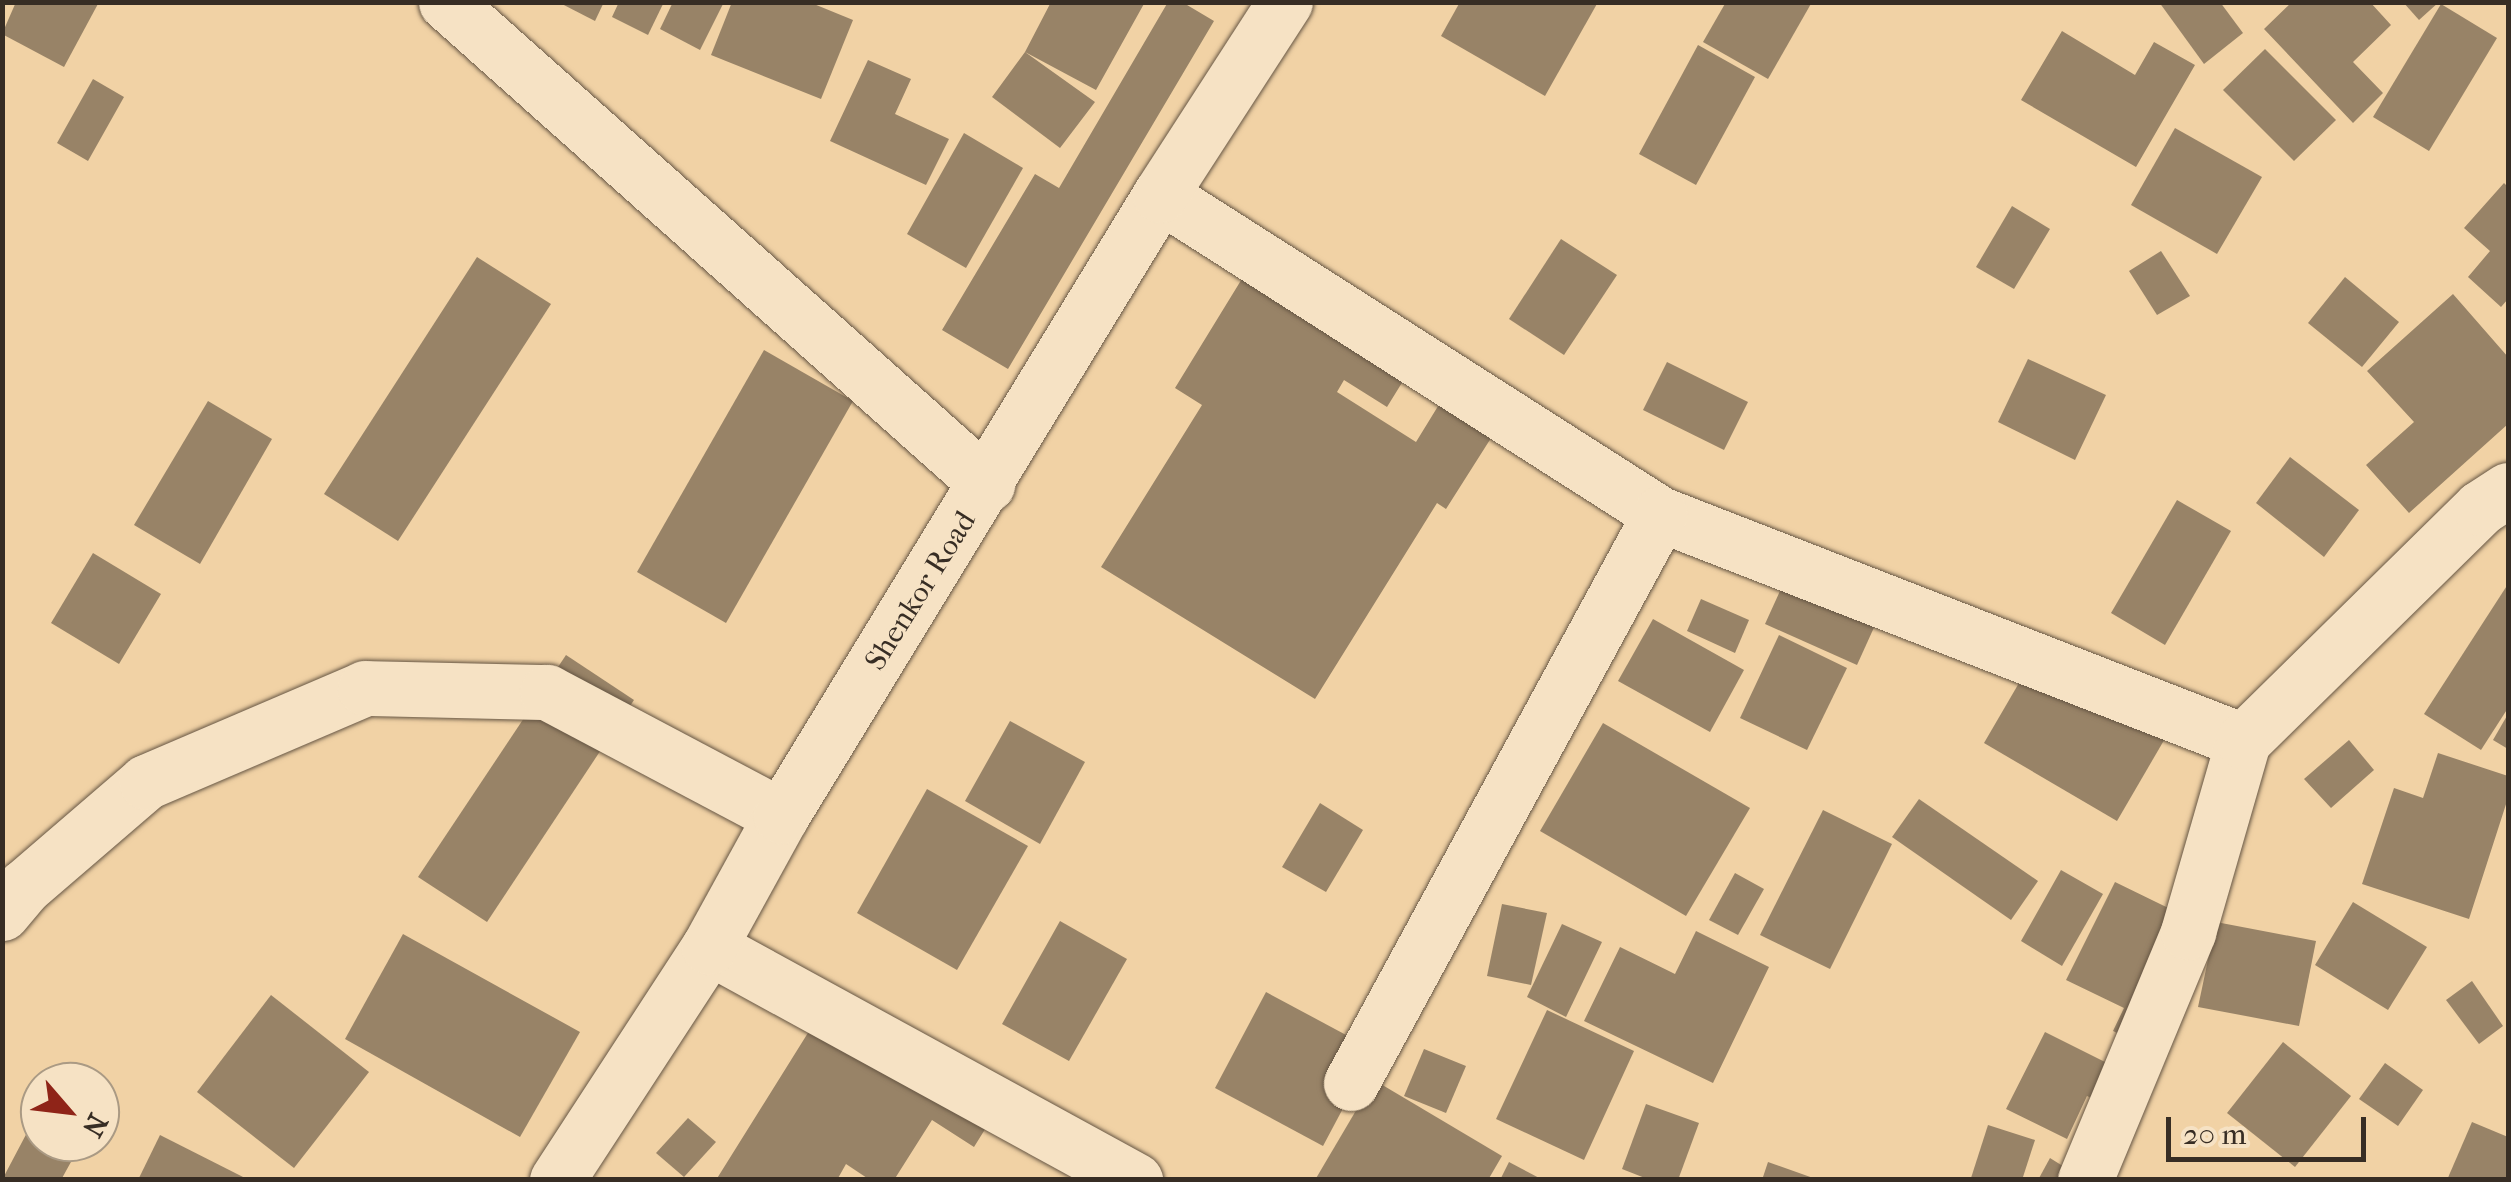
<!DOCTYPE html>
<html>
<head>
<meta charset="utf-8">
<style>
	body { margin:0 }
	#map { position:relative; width:2511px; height:1182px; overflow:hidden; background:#f1d2a5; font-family:"IM FELL French Canon",serif }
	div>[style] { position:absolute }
	.building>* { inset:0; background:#988367 }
	.roads { filter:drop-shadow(0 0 2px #665644) drop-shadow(0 0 2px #665644) }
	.minor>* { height:55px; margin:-27.5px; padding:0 27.5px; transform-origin:27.5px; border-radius:27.5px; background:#f6e2c4 }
	.secondary>* { height:55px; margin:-27.5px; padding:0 27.5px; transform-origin:27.5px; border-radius:27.5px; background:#f6e2c4 }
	span { translate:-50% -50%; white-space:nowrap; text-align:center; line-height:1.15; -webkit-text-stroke:8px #f6e2c4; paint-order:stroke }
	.street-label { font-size:30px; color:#372d24 }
	.frame { position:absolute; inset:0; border:5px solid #372d24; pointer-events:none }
	.north { position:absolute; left:20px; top:1062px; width:100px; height:100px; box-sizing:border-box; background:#f6e2c4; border:2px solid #aa9a84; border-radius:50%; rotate:118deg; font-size:28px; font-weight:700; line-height:40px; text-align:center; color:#372d24 }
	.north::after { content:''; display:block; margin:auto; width:35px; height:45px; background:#8f2418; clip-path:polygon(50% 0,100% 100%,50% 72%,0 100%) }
	.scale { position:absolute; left:2166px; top:1117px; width:200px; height:45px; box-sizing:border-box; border:5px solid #372d24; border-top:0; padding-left:12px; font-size:30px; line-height:35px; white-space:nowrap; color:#372d24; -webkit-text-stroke:8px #f6e2c4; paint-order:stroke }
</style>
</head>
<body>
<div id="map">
	<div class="building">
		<i style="clip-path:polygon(16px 2px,99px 2px,64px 67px,2px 34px)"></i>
		<i style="clip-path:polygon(558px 2px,604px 2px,595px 21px)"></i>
		<i style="clip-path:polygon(619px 2px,664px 2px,648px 35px,612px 17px)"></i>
		<i style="clip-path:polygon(673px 2px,724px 2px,700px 50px,660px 29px)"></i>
		<i style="clip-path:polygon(732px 2px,809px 2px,853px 20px,821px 99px,711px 55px)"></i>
		<i style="clip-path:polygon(1051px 2px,1145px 2px,1096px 90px,1025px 52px,1095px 102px,1060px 148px,992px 97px,1025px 52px)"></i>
		<i style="clip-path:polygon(1168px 2px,1182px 2px,1214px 21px,1008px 369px,942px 330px,1035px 174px,1059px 188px)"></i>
		<i style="clip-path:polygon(1460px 2px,1598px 2px,1545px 96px,1441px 36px)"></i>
		<i style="clip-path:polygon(1726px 2px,1812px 2px,1768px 79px,1703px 42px)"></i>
		<i style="clip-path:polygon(2159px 2px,2220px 2px,2243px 33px,2204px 64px)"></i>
		<i style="clip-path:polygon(2292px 2px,2370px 2px,2391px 25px,2353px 62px,2383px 93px,2353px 123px,2264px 29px)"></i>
		<i style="clip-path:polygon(2403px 2px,2439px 2px,2419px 20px)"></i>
		<i style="clip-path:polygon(2441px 4px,2497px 38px,2429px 151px,2373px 117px)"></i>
		<i style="clip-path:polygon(2062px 31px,2135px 75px,2154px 42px,2195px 65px,2136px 167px,2021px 100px)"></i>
		<i style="clip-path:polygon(1698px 45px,1755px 77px,1696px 185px,1639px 154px)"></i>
		<i style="clip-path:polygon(2265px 49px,2336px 120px,2294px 161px,2223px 90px)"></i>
		<i style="clip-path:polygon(868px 60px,911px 79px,895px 114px,949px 139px,926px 185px,830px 141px)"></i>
		<i style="clip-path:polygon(93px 79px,124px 97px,88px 161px,57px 143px)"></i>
		<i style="clip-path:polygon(2175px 128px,2262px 177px,2217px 254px,2131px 205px)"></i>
		<i style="clip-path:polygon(964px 133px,1023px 168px,966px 268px,907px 234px)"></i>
		<i style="clip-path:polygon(2504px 183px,2508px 187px,2508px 299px,2501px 307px,2468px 277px,2490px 251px,2464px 228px)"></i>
		<i style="clip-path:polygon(2012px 206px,2050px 229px,2014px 289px,1976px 267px)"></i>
		<i style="clip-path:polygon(1561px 239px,1617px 275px,1564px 355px,1509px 319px)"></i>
		<i style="clip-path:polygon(1259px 251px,1421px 352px,1387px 407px,1344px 380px,1337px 392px,1416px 442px,1459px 372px,1512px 405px,1446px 509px,1437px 503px,1315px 699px,1101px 567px,1202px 405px,1175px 388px)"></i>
		<i style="clip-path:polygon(2161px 251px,2190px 296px,2157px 315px,2129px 271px)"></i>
		<i style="clip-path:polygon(477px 257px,551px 304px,398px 541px,324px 494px)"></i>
		<i style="clip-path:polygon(2345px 277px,2399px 322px,2362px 367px,2308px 323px)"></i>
		<i style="clip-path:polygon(2453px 294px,2508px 357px,2508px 424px,2409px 513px,2366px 465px,2414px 422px,2367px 371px)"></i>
		<i style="clip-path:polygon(764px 350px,853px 401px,726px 623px,637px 572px)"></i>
		<i style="clip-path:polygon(2028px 359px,2106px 395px,2075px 460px,1998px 422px)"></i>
		<i style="clip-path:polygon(1667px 362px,1748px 402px,1724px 450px,1643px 410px)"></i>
		<i style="clip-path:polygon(208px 401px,272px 439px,200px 564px,134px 525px)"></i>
		<i style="clip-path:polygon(2290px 457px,2359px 510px,2324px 557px,2256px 503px)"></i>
		<i style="clip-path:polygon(2177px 500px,2231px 531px,2165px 645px,2111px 613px)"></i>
		<i style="clip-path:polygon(93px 553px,161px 594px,119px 664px,51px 623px)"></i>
		<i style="clip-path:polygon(1794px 560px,1886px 601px,1857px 665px,1765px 624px)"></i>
		<i style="clip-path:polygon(2508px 584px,2508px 708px,2481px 750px,2424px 714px)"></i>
		<i style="clip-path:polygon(1701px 599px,1749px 620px,1735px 653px,1687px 631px)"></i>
		<i style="clip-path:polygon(1653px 619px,1744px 670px,1710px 732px,1618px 681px)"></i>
		<i style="clip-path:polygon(1779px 635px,1847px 668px,1807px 750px,1740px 718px)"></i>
		<i style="clip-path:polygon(2037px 652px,2170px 730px,2117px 821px,1984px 743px)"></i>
		<i style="clip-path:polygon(566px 655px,634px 700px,487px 922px,418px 877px)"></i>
		<i style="clip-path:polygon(2508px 714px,2508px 749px,2493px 740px)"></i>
		<i style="clip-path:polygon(1010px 721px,1085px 762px,1040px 844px,965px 801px)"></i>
		<i style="clip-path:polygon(1603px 723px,1750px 808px,1686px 916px,1540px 831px)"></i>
		<i style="clip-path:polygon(2349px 740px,2374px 770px,2331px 808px,2304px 779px)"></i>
		<i style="clip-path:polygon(2438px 753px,2508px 776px,2508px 798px,2469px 919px,2362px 884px,2394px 788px,2423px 798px)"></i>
		<i style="clip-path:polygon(927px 789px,1028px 846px,957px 970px,857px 913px)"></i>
		<i style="clip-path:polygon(1919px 799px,2038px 881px,2011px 920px,1892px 837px)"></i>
		<i style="clip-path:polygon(1320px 803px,1363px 830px,1326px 892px,1282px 867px)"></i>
		<i style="clip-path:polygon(1823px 810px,1892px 844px,1830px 969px,1760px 935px)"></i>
		<i style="clip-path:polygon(2061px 870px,2103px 894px,2062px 966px,2021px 941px)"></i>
		<i style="clip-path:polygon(1735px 873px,1764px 889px,1738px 935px,1709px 920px)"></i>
		<i style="clip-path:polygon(2115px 882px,2197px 922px,2138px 1043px,2113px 1031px,2124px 1008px,2066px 980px)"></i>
		<i style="clip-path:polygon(2353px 902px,2427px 947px,2388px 1010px,2315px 965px)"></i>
		<i style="clip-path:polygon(1502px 904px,1547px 913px,1531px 985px,1487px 976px)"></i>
		<i style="clip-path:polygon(1060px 921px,1127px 959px,1069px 1061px,1002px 1024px)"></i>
		<i style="clip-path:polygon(2216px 922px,2316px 941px,2299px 1026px,2198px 1007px)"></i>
		<i style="clip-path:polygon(1562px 924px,1602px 942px,1566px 1017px,1527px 997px)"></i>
		<i style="clip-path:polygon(1696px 931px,1769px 967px,1713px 1083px,1584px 1021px,1620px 947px,1675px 974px)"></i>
		<i style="clip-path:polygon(403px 934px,580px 1032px,520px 1137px,345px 1039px)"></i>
		<i style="clip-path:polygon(2472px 981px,2503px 1026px,2479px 1044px,2446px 1000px)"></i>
		<i style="clip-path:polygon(836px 988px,1007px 1094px,974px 1147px,932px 1120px,894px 1180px,870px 1180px,846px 1164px,837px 1180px,716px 1180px)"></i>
		<i style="clip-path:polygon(1266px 992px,1374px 1050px,1323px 1146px,1215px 1088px)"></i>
		<i style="clip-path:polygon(271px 995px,369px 1072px,294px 1168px,197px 1092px)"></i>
		<i style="clip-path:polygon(1547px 1010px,1634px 1051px,1584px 1160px,1496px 1119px)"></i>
		<i style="clip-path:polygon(2045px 1032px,2135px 1077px,2118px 1111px,2087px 1096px,2067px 1139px,2006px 1109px)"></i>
		<i style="clip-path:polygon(2283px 1042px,2351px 1096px,2295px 1167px,2227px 1113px)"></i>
		<i style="clip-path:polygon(1424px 1049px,1466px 1066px,1446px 1113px,1404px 1096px)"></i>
		<i style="clip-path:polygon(2385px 1063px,2423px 1090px,2398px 1126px,2359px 1099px)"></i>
		<i style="clip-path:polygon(1374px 1080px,1502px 1156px,1488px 1180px,1315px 1180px)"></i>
		<i style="clip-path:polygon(1646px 1104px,1699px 1123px,1678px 1180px,1650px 1180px,1622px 1169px)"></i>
		<i style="clip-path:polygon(40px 1108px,40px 1142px,82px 1142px,61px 1180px,2px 1180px)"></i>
		<i style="clip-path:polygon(688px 1118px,716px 1142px,684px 1177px,656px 1153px)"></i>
		<i style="clip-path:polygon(2472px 1122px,2508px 1137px,2508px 1180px,2447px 1180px)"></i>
		<i style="clip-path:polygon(1988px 1125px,2035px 1140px,2022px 1180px,1971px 1178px)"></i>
		<i style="clip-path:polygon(160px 1135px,249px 1180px,138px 1180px)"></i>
		<i style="clip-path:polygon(2050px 1158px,2085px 1180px,2038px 1180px)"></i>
		<i style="clip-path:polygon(1509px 1162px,1543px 1180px,1500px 1180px)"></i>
		<i style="clip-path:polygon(1768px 1162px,1816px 1179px,1816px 1180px,1762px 1180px)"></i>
	</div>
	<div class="roads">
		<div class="minor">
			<i style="left:446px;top:2px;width:725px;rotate:41.7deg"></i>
			<i style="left:1160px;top:195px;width:593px;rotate:32.54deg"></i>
			<i style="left:1660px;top:514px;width:626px;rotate:21.27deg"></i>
			<i style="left:2px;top:913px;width:34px;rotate:-50deg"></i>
			<i style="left:24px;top:887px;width:161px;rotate:-40.7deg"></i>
			<i style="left:146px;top:782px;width:238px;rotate:-23.2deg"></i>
			<i style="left:365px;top:688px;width:182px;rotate:1.3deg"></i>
			<i style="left:547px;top:692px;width:265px;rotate:27.9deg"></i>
			<i style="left:709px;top:947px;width:486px;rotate:28.7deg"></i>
			<i style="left:1351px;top:1083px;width:647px;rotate:-61.5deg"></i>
			<i style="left:2085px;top:1180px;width:269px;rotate:-67.4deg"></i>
			<i style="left:2188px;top:932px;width:199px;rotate:-73.9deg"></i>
			<i style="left:2243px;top:741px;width:332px;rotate:-44.5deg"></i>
			<i style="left:2480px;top:508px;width:33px;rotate:-33deg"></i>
		</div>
		<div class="secondary">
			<i style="left:557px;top:1180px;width:278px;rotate:-56.9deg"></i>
			<i style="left:709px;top:947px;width:149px;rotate:-61.2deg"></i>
			<i style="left:781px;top:816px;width:728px;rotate:-58.6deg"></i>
			<i style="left:1160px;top:195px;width:230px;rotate:-57.1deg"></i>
		</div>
	</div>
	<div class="street-label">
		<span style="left:921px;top:591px;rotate:-58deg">Shenkor Road</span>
	</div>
	<div class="frame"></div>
	<div class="north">N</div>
	<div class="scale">20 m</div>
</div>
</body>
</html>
